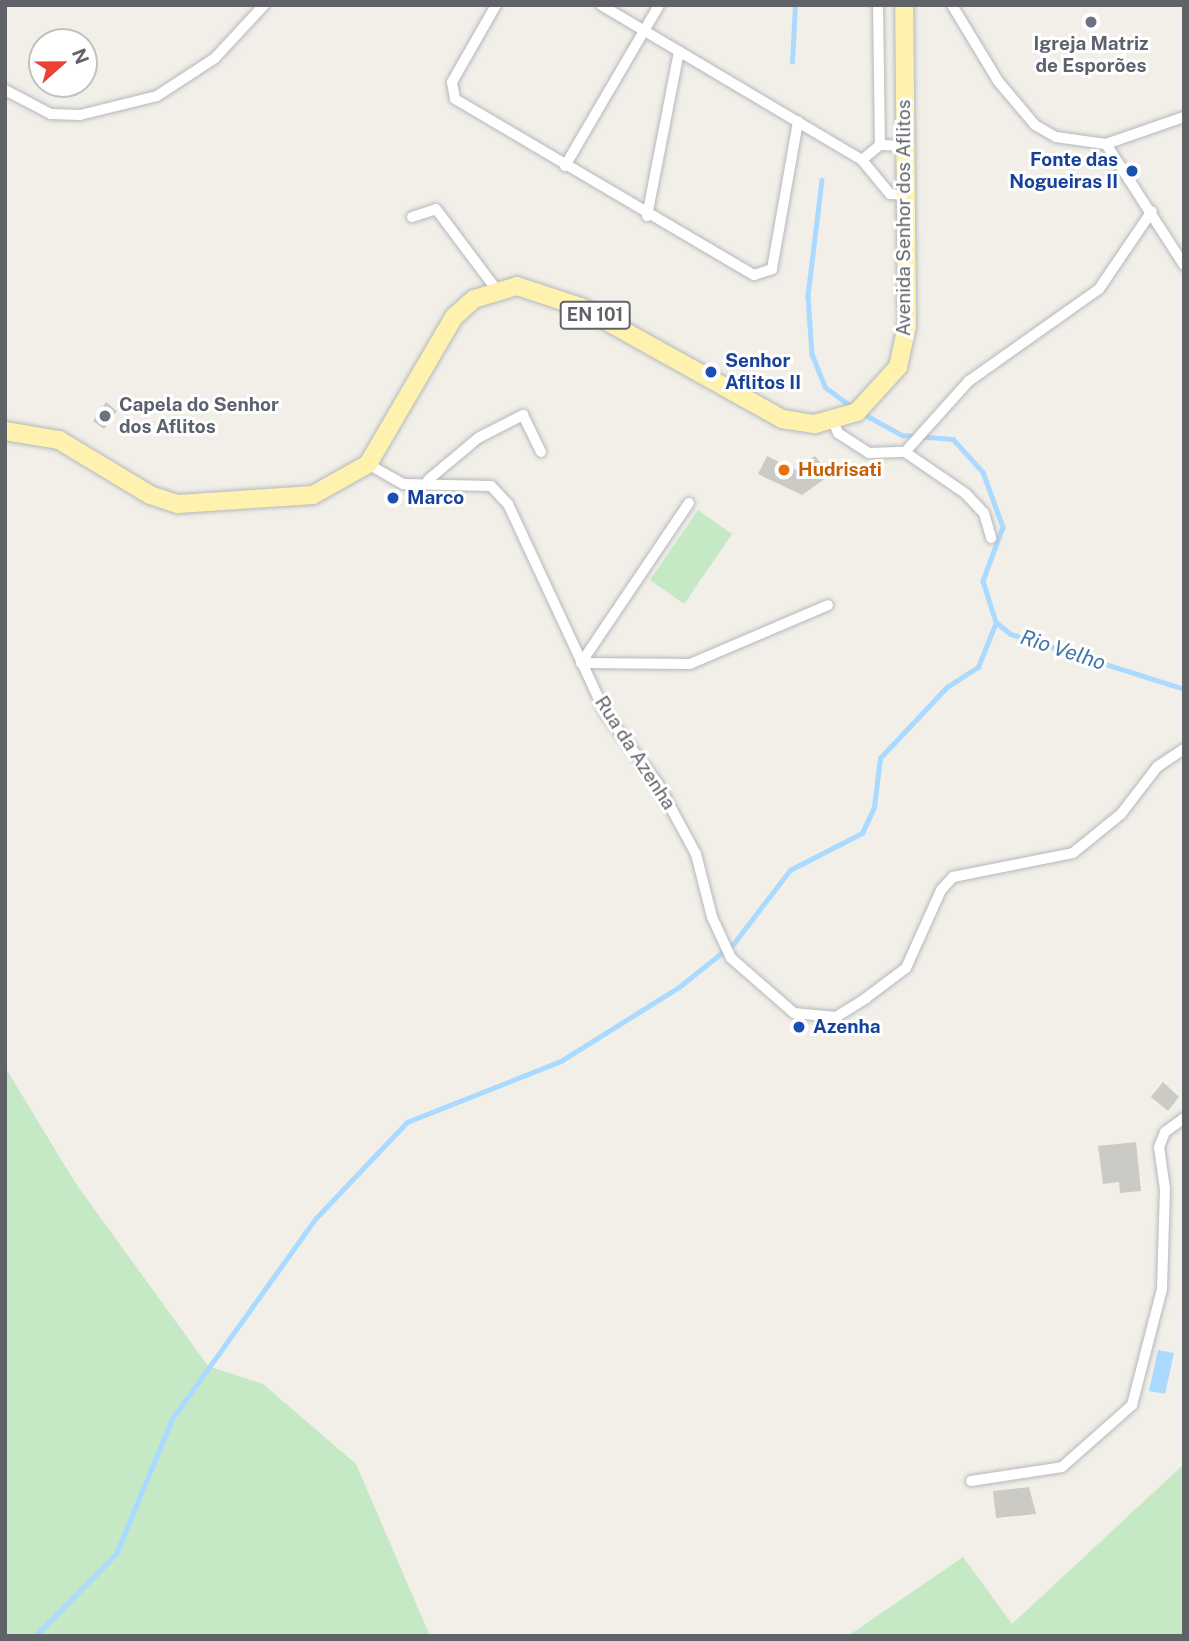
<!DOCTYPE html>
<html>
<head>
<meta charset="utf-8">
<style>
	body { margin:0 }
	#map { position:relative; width:1189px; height:1641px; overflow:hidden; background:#f1efe8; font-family:"Public Sans",sans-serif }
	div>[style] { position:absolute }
	.green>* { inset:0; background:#c5e8c5 }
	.water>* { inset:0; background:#aadaff }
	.stream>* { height:4.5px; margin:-2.25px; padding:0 2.25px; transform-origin:2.25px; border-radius:2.25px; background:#aadaff }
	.building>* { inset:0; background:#cccac5 }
	.roads { filter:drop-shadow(0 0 2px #b5b8bc) drop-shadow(0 0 2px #b5b8bc) }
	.street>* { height:10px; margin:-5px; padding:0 5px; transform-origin:5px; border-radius:5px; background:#fff }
	.primary>* { height:18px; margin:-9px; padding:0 9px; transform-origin:9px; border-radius:9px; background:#fff2af }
	.dots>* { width:19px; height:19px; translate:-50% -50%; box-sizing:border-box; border:4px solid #fff; border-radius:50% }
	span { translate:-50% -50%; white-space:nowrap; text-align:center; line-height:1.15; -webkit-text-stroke:6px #fff; paint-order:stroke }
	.shield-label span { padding:2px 5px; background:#fff; border:2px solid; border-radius:5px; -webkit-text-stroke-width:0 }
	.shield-label { font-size:18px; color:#5f6368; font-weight:700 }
	.worship-label { font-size:19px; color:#5b616d; font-weight:700 }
	.left { translate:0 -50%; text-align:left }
	.transit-label { font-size:19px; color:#164399; font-weight:700 }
	.right { translate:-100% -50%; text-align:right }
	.street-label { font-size:19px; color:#5f6368 }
	.food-label { font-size:19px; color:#c56008; font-weight:700 }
	.water-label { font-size:21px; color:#4174aa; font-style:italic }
	.frame { position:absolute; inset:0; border:7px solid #5f6368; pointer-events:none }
	.north { position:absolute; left:28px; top:28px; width:70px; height:70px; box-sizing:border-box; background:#fff; border:2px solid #bfc1c3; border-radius:50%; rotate:69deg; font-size:19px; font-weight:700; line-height:28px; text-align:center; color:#5f6368 }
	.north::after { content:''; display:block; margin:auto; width:24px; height:32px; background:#ea4335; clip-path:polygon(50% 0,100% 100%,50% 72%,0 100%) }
</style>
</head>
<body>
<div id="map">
	<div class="green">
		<i style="clip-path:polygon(698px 510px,732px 534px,684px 604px,650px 580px)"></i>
		<i style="clip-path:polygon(5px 1067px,76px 1184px,208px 1366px,263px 1384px,356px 1464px,430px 1636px,5px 1636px)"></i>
		<i style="clip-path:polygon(1184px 1464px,1184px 1636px,848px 1636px,963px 1557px,1012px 1624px)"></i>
	</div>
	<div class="water">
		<i style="clip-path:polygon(1158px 1350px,1174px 1353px,1165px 1394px,1149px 1391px)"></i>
	</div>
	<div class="stream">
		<i style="left:792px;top:62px;width:57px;rotate:-87deg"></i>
		<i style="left:822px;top:180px;width:117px;rotate:96.9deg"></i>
		<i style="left:808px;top:296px;width:58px;rotate:86.1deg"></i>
		<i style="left:812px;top:354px;width:35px;rotate:68deg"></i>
		<i style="left:825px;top:387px;width:36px;rotate:36deg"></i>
		<i style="left:862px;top:413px;width:46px;rotate:28.8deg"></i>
		<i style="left:902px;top:435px;width:51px;rotate:4.5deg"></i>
		<i style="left:953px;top:439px;width:45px;rotate:47.7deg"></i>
		<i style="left:983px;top:472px;width:59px;rotate:70deg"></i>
		<i style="left:1003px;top:527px;width:58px;rotate:110.3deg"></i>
		<i style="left:983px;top:581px;width:43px;rotate:72.4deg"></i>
		<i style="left:996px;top:622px;width:19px;rotate:39deg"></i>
		<i style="left:1011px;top:634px;width:182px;rotate:17.6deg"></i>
		<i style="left:35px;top:1636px;width:115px;rotate:-45.4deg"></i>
		<i style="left:116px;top:1554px;width:146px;rotate:-67.5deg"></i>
		<i style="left:172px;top:1419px;width:247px;rotate:-54.4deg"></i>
		<i style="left:316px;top:1218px;width:132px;rotate:-46.5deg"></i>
		<i style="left:407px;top:1122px;width:166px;rotate:-21.6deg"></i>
		<i style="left:561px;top:1061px;width:139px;rotate:-32.1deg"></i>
		<i style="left:679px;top:987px;width:70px;rotate:-38.7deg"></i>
		<i style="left:734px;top:943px;width:92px;rotate:-52.5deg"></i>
		<i style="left:790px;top:870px;width:81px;rotate:-27.2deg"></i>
		<i style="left:862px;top:833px;width:29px;rotate:-65deg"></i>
		<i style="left:874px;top:807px;width:49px;rotate:-83deg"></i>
		<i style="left:880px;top:758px;width:98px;rotate:-46.7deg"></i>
		<i style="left:947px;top:687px;width:37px;rotate:-33deg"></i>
		<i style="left:978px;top:667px;width:48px;rotate:-68.2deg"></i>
	</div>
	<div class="building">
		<i style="clip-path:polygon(106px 402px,117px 411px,104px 429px,93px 421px)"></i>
		<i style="clip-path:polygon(767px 456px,796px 470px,815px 456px,830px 475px,802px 495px,758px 474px)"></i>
		<i style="clip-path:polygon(1163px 1082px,1179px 1097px,1168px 1111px,1151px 1097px)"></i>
		<i style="clip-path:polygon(1136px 1142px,1141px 1191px,1120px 1193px,1119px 1182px,1103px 1184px,1098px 1146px)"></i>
		<i style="clip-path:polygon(1029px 1487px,1036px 1514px,996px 1518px,993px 1491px)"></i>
	</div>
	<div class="roads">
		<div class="street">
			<i style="left:496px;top:5px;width:89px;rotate:119.7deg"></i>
			<i style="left:452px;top:82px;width:17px;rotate:80deg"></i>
			<i style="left:455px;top:99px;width:347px;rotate:30.5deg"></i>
			<i style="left:754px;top:275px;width:19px;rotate:-18deg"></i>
			<i style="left:772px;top:269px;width:150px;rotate:-80deg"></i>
			<i style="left:601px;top:5px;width:304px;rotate:30.7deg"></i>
			<i style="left:862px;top:160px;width:44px;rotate:50.5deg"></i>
			<i style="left:890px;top:194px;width:16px;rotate:4deg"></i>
			<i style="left:878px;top:5px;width:140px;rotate:89.2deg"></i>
			<i style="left:952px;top:5px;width:89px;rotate:58.8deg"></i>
			<i style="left:998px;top:81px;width:57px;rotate:49.9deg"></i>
			<i style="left:1035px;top:125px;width:24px;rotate:30deg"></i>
			<i style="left:1056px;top:137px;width:50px;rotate:8deg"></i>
			<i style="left:1106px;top:144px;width:83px;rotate:-19.1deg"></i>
			<i style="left:5px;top:90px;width:52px;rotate:27.6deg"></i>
			<i style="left:51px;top:114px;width:29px;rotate:2deg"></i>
			<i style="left:80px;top:115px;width:79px;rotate:-13.9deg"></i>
			<i style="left:157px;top:96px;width:69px;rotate:-33.2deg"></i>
			<i style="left:215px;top:58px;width:72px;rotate:-47.2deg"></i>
			<i style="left:1106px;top:144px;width:144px;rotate:57.2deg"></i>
			<i style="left:862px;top:160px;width:23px;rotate:-40deg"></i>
			<i style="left:880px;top:145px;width:25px;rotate:2deg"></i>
			<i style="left:565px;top:166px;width:186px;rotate:-59.7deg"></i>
			<i style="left:647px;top:216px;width:168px;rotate:-79deg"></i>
			<i style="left:412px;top:217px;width:25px;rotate:-18deg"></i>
			<i style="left:436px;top:209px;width:100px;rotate:53.1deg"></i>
			<i style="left:833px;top:421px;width:13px;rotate:67deg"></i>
			<i style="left:838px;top:433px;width:37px;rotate:33deg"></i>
			<i style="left:869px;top:453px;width:36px;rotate:-2deg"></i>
			<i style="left:905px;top:452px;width:96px;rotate:-48deg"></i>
			<i style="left:969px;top:381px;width:159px;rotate:-35.3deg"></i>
			<i style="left:1099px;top:289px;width:94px;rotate:-55.8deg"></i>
			<i style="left:905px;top:452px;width:74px;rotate:34.5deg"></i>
			<i style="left:966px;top:494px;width:26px;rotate:47deg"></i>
			<i style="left:984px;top:513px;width:26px;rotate:74deg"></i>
			<i style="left:368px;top:464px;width:40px;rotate:29.7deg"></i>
			<i style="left:403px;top:484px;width:88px;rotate:1.3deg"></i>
			<i style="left:491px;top:486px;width:25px;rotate:47deg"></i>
			<i style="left:508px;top:504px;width:232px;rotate:65deg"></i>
			<i style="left:606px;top:714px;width:87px;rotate:53.4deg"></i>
			<i style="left:658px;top:784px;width:80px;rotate:61.5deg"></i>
			<i style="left:696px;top:854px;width:65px;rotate:75.7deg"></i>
			<i style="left:712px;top:917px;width:45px;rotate:65.1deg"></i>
			<i style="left:731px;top:958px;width:84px;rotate:41.1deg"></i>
			<i style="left:794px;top:1013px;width:42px;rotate:5.4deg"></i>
			<i style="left:836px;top:1017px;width:36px;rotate:-32deg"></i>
			<i style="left:866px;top:998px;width:50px;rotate:-36.9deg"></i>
			<i style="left:906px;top:968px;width:85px;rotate:-65.8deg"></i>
			<i style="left:941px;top:890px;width:18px;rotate:-47deg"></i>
			<i style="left:953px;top:877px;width:122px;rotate:-11.3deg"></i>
			<i style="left:1073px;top:853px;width:62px;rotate:-39.1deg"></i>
			<i style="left:1121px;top:814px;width:59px;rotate:-52.5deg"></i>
			<i style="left:1157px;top:767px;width:32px;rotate:-34deg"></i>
			<i style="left:428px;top:480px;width:65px;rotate:-40deg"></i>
			<i style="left:478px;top:438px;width:51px;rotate:-27.1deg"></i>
			<i style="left:523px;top:415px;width:41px;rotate:64.1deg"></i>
			<i style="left:581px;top:663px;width:109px;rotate:0.5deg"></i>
			<i style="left:690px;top:664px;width:150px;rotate:-23.1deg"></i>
			<i style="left:581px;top:663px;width:193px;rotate:-56deg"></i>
			<i style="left:971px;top:1481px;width:92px;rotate:-8.7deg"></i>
			<i style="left:1062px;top:1467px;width:94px;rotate:-41.5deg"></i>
			<i style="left:1132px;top:1405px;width:120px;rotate:-75.5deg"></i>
			<i style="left:1162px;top:1289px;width:100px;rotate:-88.3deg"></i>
			<i style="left:1165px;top:1189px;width:42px;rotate:-98.1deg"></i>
			<i style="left:1159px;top:1147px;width:16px;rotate:-68deg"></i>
			<i style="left:1165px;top:1132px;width:24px;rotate:-36deg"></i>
		</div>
		<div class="primary">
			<i style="left:5px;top:431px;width:55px;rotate:9.5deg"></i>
			<i style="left:59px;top:440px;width:106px;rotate:31.1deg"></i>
			<i style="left:150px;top:495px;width:29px;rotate:18deg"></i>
			<i style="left:178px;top:504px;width:135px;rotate:-3.8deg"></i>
			<i style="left:313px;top:495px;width:63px;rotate:-29.4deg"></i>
			<i style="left:368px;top:464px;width:170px;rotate:-59.7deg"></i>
			<i style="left:454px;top:317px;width:27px;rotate:-42deg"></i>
			<i style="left:474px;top:299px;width:45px;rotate:-16.8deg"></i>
			<i style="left:517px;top:286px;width:67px;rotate:18.2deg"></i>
			<i style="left:581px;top:307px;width:230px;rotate:29.1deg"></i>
			<i style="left:782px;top:419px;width:33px;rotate:9deg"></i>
			<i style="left:815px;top:424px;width:44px;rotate:-15.9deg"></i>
			<i style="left:857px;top:412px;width:61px;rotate:-47.7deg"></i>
			<i style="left:898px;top:367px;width:42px;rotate:-77.6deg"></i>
			<i style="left:907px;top:326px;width:321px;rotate:-90.5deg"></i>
		</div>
	</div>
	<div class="dots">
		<i style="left:1091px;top:22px;background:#6b7280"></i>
		<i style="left:1132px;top:171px;background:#1a4fb4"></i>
		<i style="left:711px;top:372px;background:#1a4fb4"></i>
		<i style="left:105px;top:416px;background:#6b7280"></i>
		<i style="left:784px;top:470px;background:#e8710a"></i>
		<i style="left:393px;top:498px;background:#1a4fb4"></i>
		<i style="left:799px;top:1027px;background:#1a4fb4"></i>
	</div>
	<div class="shield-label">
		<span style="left:595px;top:315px">EN 101</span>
	</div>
	<div class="worship-label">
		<span style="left:1091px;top:55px">Igreja Matriz<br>de Esporões</span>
		<span class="left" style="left:119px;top:416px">Capela do Senhor<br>dos Aflitos</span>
	</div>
	<div class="transit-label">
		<span class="right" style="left:1118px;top:171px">Fonte das<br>Nogueiras II</span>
		<span class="left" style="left:725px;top:372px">Senhor<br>Aflitos II</span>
		<span class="left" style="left:407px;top:498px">Marco</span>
		<span class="left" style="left:813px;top:1027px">Azenha</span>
	</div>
	<div class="street-label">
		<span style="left:904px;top:218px;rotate:-90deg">Avenida Senhor dos Aflitos</span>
		<span style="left:635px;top:753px;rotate:57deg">Rua da Azenha</span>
	</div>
	<div class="food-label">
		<span class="left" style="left:798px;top:470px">Hudrisati</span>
	</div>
	<div class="water-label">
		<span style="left:1063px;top:650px;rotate:18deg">Rio Velho</span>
	</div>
	<div class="frame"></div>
	<div class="north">N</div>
</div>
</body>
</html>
